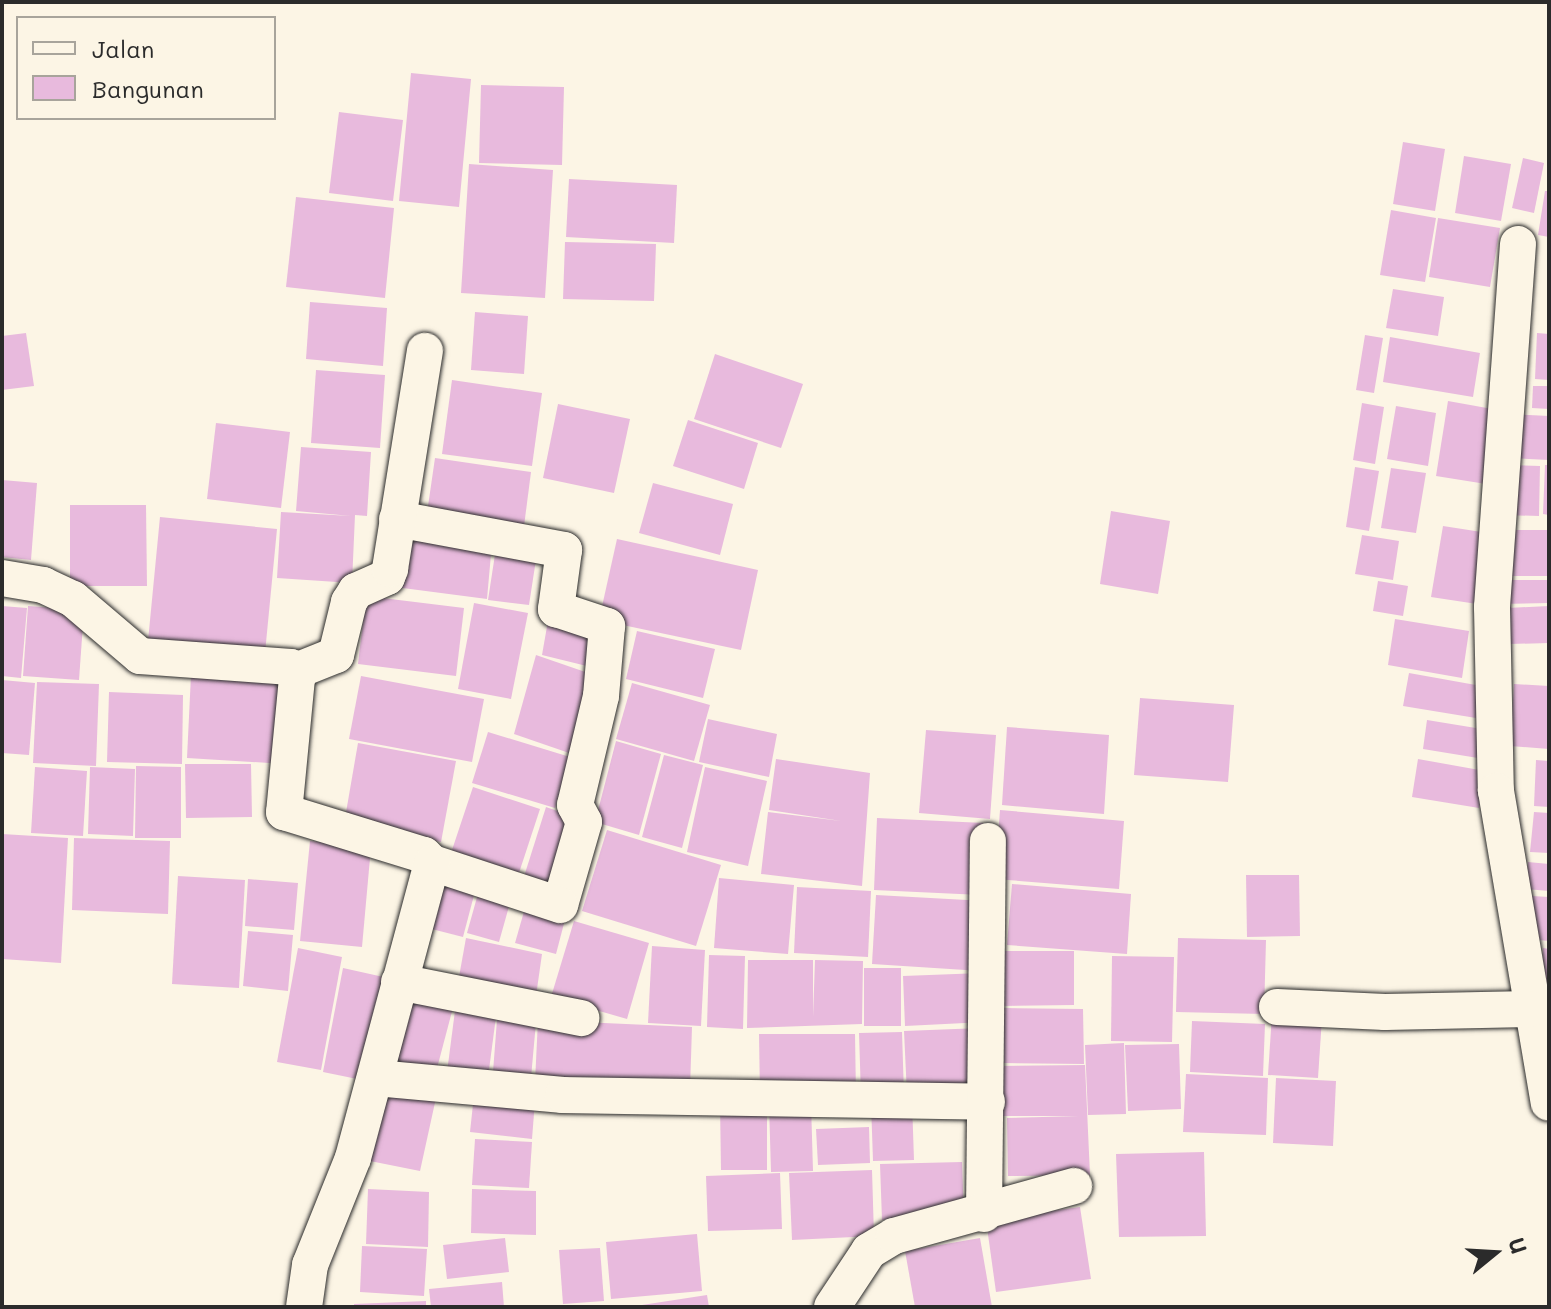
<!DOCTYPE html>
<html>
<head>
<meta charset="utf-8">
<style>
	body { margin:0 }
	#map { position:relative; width:1551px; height:1309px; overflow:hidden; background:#fcf5e5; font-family:Mali,sans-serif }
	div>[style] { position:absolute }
	.building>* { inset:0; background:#e8badd }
	.roads { filter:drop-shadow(0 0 2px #2b2b2b) drop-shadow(0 0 2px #2b2b2b) }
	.street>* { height:36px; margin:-18px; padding:0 18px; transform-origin:18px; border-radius:18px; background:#fcf5e5 }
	span { translate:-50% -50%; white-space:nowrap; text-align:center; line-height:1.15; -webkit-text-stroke:8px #fcf5e5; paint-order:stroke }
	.frame { position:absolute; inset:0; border:4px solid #2b2b2b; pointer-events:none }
	.legend { position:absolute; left:16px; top:16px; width:260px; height:104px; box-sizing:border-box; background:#fcf5e5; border:2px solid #a8a49b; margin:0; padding:10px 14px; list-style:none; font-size:24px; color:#2b2b2b }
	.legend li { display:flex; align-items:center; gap:16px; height:40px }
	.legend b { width:40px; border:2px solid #a8a49b }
	.north { position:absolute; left:1455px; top:1213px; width:80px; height:80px; -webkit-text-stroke:6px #fcf5e5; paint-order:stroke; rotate:72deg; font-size:22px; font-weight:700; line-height:32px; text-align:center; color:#2b2b2b }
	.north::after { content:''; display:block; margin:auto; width:28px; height:36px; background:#2b2b2b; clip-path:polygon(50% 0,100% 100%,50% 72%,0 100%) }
</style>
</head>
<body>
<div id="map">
	<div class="building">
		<i style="clip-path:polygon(411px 73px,471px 79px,459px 207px,399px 201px)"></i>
		<i style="clip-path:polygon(481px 85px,564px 87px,562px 165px,479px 163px)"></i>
		<i style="clip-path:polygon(339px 112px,403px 120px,393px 201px,329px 193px)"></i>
		<i style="clip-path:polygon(1403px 142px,1445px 149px,1435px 211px,1393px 204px)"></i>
		<i style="clip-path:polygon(1464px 156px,1511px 164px,1501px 221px,1455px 213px)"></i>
		<i style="clip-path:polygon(1523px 158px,1544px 163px,1534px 213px,1512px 208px)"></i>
		<i style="clip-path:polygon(469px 164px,553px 170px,545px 298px,461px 293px)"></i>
		<i style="clip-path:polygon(569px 179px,677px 185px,674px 243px,566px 237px)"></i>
		<i style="clip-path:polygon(1545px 191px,1549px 191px,1549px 237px,1538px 235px)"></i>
		<i style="clip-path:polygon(296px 197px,394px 208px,385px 298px,286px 287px)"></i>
		<i style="clip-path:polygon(1391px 210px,1436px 218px,1425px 282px,1380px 275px)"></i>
		<i style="clip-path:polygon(1438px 218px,1500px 228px,1490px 287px,1429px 277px)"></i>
		<i style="clip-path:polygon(565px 242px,656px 244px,654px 301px,563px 299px)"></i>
		<i style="clip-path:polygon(1393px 289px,1444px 297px,1438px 336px,1386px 328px)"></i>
		<i style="clip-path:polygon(310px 302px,387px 308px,383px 366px,306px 359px)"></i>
		<i style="clip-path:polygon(475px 312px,528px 316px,524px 374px,471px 370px)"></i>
		<i style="clip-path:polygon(26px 333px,34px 386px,2px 390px,2px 336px)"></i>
		<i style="clip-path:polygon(1537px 333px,1549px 334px,1549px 380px,1535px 379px)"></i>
		<i style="clip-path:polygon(1365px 335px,1383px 338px,1374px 393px,1356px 390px)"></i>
		<i style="clip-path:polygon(1390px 337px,1480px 353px,1473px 397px,1383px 382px)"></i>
		<i style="clip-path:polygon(715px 354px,803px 384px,781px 448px,694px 419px)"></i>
		<i style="clip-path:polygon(316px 370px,385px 375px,380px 448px,311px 443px)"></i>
		<i style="clip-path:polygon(452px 380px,542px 393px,532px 466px,442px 454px)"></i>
		<i style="clip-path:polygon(1533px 386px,1549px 386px,1549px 409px,1532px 408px)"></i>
		<i style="clip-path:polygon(1448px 401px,1498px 410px,1486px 484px,1436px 476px)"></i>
		<i style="clip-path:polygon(1362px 403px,1384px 407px,1375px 464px,1353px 460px)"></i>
		<i style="clip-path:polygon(558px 404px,630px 419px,614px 493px,543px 478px)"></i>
		<i style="clip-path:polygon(1396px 406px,1436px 413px,1428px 466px,1387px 459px)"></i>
		<i style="clip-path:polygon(1511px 414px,1549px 416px,1549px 460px,1509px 458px)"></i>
		<i style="clip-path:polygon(688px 420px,758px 443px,744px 489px,673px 466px)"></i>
		<i style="clip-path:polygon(216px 423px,290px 432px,281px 508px,207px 499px)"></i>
		<i style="clip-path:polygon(301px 447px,371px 452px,367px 516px,355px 515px,352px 583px,277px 578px,281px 512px,351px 516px,296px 511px)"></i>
		<i style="clip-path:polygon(435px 458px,531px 472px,523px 534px,426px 520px)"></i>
		<i style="clip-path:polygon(1505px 465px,1540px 466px,1539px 516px,1503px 515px)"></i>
		<i style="clip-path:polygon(1545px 465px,1549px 465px,1549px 515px,1543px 514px)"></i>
		<i style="clip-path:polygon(1355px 467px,1379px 471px,1369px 531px,1346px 527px)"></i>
		<i style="clip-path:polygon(1391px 468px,1426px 473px,1416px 533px,1381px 528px)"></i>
		<i style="clip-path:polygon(2px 480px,37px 483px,31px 560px,2px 557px)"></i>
		<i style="clip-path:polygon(653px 483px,733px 504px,720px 555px,639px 533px)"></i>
		<i style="clip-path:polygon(70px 505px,146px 505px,147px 586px,70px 586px)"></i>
		<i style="clip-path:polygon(1111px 511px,1170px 521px,1158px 594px,1100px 584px)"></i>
		<i style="clip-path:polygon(160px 517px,277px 529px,265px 653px,148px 641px)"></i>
		<i style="clip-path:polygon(1443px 526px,1488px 533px,1477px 604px,1431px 597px)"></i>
		<i style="clip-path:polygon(1499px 530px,1549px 530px,1549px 576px,1499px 576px)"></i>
		<i style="clip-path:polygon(400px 532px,492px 543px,487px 599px,395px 587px)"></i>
		<i style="clip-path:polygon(1362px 535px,1399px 541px,1393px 580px,1355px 574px)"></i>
		<i style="clip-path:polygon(617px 539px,758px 570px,741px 650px,599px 620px)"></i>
		<i style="clip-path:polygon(496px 548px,537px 553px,529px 605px,488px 600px)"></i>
		<i style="clip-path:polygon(1498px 580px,1549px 580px,1549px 603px,1498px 604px)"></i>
		<i style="clip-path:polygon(1378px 581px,1408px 586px,1403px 616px,1373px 611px)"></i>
		<i style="clip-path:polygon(366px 596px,464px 608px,456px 676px,358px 664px)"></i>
		<i style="clip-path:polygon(474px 603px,528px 613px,511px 699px,458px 689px)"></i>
		<i style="clip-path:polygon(2px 606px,27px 608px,21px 678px,2px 676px)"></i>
		<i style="clip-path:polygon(28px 606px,84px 610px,79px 680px,23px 676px)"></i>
		<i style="clip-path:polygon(1549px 606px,1549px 643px,1510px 644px,1508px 608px)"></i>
		<i style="clip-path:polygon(549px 615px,603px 628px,595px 668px,542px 655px)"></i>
		<i style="clip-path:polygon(1395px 619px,1469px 631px,1462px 678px,1388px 665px)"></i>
		<i style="clip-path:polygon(637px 631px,715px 649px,703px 698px,626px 679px)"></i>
		<i style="clip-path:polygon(536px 655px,594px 675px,572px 754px,514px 734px)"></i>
		<i style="clip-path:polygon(1409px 673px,1487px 687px,1482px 719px,1403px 706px)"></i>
		<i style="clip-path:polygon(191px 675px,289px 680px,285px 764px,187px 758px)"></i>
		<i style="clip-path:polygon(361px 676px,484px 699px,472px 762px,349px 739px)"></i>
		<i style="clip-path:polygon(2px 680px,35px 683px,29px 755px,2px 753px)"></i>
		<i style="clip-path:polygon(37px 682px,99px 684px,96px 766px,33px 763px)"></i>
		<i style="clip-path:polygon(632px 683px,710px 705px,694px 761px,616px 739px)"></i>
		<i style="clip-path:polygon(1514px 684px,1549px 686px,1549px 749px,1510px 746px)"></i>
		<i style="clip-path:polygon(109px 692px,183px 695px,182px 764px,107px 762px)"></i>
		<i style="clip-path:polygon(1140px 698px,1234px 705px,1228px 782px,1134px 775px)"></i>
		<i style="clip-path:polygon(708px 719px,777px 734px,769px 777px,699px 762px)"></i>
		<i style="clip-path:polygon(1427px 720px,1488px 730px,1484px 759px,1423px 749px)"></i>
		<i style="clip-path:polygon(1007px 727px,1109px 735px,1104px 814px,1002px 805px)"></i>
		<i style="clip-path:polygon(926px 730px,996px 735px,990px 819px,919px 813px)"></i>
		<i style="clip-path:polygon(488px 732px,570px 757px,555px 808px,472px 783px)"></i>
		<i style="clip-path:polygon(616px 741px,661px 754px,639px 835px,595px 822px)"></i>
		<i style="clip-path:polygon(358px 743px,456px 761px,441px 842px,344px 824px)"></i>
		<i style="clip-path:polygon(664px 755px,703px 765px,682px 848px,642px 837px)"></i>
		<i style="clip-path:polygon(776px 759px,870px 773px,862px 886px,761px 874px,768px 812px,841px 821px,769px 810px)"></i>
		<i style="clip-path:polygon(1418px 759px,1485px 771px,1479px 808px,1412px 797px)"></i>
		<i style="clip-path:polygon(1536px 760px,1549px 761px,1549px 807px,1534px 806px)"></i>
		<i style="clip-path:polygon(185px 764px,251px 764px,252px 817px,186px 818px)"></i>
		<i style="clip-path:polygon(136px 766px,181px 767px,181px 838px,135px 838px)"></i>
		<i style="clip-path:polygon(35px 767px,87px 771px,83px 836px,31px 833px)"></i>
		<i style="clip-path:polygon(90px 767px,135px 769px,133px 836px,88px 834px)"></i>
		<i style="clip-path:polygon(705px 767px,767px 781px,748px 866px,687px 852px)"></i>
		<i style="clip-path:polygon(473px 787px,540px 809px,516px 882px,449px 859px)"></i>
		<i style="clip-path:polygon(546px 807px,580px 819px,556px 898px,521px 886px)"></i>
		<i style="clip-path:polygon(1000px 810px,1124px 821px,1119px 889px,995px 879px)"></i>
		<i style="clip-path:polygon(1534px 812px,1549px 813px,1549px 853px,1530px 852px)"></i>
		<i style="clip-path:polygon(877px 818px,984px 823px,981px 895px,874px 890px)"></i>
		<i style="clip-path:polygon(607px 830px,721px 865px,696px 946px,582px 911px)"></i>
		<i style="clip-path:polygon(2px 834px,68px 838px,61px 963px,2px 959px)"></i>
		<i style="clip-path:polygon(74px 838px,170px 841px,168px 914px,72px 910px)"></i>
		<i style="clip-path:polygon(310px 841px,371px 847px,362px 947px,300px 941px)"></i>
		<i style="clip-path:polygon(1528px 862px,1549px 864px,1549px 891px,1526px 889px)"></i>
		<i style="clip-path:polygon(435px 869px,478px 880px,463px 937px,420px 926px)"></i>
		<i style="clip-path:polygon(1246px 875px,1299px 875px,1300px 936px,1247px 937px)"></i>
		<i style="clip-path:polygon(178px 876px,245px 880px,239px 988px,172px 984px)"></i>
		<i style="clip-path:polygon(719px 878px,794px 885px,788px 954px,714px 948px)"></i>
		<i style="clip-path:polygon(248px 879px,298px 883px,294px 930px,245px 926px)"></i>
		<i style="clip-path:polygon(481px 883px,513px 892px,499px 942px,467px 933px)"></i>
		<i style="clip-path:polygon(1012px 884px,1131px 894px,1127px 954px,1007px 945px)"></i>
		<i style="clip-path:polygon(797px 887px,871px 891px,868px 957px,794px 953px)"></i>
		<i style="clip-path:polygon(876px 895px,985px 901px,981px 971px,872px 964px)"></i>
		<i style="clip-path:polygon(1532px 896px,1549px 897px,1549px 941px,1529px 939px)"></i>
		<i style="clip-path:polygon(527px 901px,567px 912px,556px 954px,515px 943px)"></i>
		<i style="clip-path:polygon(574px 921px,649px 943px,627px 1019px,551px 997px)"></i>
		<i style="clip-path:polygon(248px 931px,293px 935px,288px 991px,243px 986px)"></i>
		<i style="clip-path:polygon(466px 938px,542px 954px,535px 1003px,457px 988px)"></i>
		<i style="clip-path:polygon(1178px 938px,1266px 940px,1264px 1014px,1176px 1012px)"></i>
		<i style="clip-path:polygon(652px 946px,705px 950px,701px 1026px,648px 1023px)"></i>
		<i style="clip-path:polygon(298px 948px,342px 957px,321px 1070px,277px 1062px)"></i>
		<i style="clip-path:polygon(1543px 948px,1549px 949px,1549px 996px,1540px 995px)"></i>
		<i style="clip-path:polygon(1000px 951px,1074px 951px,1074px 1005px,1000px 1006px)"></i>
		<i style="clip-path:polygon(709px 955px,745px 956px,743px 1029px,707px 1027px)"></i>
		<i style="clip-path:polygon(1112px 956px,1174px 957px,1172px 1042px,1111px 1041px)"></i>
		<i style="clip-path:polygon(748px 960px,813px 960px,813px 1017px,815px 960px,863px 961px,862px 1024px,747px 1028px)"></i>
		<i style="clip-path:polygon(343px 968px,388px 978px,367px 1081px,323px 1072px)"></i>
		<i style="clip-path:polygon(864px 968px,901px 968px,901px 1026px,864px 1026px)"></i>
		<i style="clip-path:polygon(982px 973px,985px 1022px,905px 1026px,903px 976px)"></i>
		<i style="clip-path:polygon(409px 988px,455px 1000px,436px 1072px,390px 1059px)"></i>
		<i style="clip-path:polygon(456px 1003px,497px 1009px,487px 1085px,446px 1080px)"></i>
		<i style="clip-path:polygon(498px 1007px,537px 1011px,530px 1089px,492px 1085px)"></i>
		<i style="clip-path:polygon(1004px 1008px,1083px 1009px,1084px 1064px,1004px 1063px)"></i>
		<i style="clip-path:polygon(1272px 1014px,1322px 1018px,1318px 1078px,1268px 1075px)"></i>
		<i style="clip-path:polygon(538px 1020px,692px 1027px,690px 1089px,535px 1082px)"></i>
		<i style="clip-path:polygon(1192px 1021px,1265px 1024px,1263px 1076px,1190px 1072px)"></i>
		<i style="clip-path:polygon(981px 1028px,984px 1092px,907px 1095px,904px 1031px)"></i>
		<i style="clip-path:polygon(902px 1032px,904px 1095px,861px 1096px,859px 1033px)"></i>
		<i style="clip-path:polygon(759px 1034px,855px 1034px,856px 1097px,760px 1098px)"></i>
		<i style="clip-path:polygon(1124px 1043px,1126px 1114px,1088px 1115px,1085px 1045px)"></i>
		<i style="clip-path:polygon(1179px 1044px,1181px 1109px,1128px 1111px,1125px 1045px)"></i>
		<i style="clip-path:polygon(1085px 1065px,1090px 1175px,1008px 1176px,1007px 1118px,1079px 1116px,1000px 1116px,1000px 1066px)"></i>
		<i style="clip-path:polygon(1186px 1074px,1268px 1078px,1266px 1135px,1183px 1132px)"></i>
		<i style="clip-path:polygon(1276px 1078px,1336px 1081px,1333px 1146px,1273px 1143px)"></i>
		<i style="clip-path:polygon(386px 1087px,436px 1098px,420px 1171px,370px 1161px)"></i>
		<i style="clip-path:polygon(474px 1095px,535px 1101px,532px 1139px,470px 1132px)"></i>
		<i style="clip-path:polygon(767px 1102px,767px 1170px,721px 1170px,720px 1103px)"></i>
		<i style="clip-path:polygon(912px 1102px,914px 1160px,873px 1161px,871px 1103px)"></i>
		<i style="clip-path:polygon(811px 1103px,813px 1171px,771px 1172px,769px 1104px)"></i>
		<i style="clip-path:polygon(869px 1127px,870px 1163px,818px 1165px,816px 1129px)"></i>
		<i style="clip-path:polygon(475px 1139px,532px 1142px,529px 1188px,472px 1185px)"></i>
		<i style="clip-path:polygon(1204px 1152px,1206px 1236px,1119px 1237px,1116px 1154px)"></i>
		<i style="clip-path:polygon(962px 1162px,964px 1218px,882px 1220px,880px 1164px)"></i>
		<i style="clip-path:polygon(872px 1170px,874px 1236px,792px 1240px,789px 1173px)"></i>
		<i style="clip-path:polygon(780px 1173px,782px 1229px,708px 1231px,706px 1176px)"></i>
		<i style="clip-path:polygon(368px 1189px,429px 1192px,428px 1247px,366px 1244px)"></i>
		<i style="clip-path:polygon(472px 1189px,536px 1191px,536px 1235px,471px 1233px)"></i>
		<i style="clip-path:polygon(1080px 1207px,1091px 1279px,996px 1292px,986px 1220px)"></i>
		<i style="clip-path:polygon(697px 1234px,702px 1291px,611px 1299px,606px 1242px)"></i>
		<i style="clip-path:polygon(505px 1238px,509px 1272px,447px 1279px,443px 1245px)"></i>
		<i style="clip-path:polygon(980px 1238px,992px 1307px,915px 1307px,905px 1251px)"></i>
		<i style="clip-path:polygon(362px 1246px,427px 1249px,424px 1296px,360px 1292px)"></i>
		<i style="clip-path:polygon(600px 1248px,604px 1301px,563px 1304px,559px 1250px)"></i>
		<i style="clip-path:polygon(502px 1282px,504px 1307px,431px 1307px,429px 1289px)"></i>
		<i style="clip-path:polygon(707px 1295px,709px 1307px,642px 1307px,642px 1305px)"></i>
		<i style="clip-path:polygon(426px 1301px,426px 1307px,354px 1307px,354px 1304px)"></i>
	</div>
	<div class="roads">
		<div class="street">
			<i style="left:1518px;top:244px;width:364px;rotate:94.1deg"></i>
			<i style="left:1492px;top:607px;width:184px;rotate:88.8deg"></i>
			<i style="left:1496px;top:791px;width:316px;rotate:80.4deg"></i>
			<i style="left:397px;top:519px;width:170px;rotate:10.5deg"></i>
			<i style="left:564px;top:550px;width:60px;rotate:97.7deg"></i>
			<i style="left:556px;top:609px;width:54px;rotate:18.4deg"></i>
			<i style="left:607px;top:626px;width:70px;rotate:94.9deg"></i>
			<i style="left:601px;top:696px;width:112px;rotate:103.4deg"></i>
			<i style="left:575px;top:805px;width:19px;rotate:62deg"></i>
			<i style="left:584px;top:822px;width:86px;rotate:106.1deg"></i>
			<i style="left:560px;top:905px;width:135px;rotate:-161.8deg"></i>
			<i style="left:2px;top:578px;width:42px;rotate:9.7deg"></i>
			<i style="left:43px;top:585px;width:33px;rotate:25deg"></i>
			<i style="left:73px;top:599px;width:88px;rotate:40.4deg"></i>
			<i style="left:140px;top:656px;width:151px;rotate:4.2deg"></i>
			<i style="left:291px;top:667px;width:13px;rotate:61deg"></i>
			<i style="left:297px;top:678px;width:135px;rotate:95.5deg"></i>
			<i style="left:284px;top:812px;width:146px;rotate:17.1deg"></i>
			<i style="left:424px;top:855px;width:11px;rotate:45deg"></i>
			<i style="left:432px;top:863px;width:305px;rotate:105deg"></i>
			<i style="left:353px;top:1158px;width:115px;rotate:111.9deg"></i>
			<i style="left:310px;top:1265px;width:42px;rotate:98.1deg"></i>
			<i style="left:296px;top:671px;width:43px;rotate:-21.8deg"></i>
			<i style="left:336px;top:655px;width:55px;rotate:-76.2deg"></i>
			<i style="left:349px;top:602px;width:13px;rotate:-58deg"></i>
			<i style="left:356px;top:591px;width:34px;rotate:-24deg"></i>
			<i style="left:387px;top:577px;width:9px;rotate:-69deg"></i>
			<i style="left:390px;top:569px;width:221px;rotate:-80.9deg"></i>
			<i style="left:399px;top:982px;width:186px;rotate:11.2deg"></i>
			<i style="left:1277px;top:1007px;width:108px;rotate:2.7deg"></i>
			<i style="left:1385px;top:1012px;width:145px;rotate:-1.2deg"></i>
			<i style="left:376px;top:1078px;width:188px;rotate:5.2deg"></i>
			<i style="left:563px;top:1095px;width:424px;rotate:0.9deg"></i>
			<i style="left:984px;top:1214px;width:373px;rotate:-89.4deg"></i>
			<i style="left:832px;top:1307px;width:67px;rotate:-56.5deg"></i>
			<i style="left:869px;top:1251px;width:29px;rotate:-31deg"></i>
			<i style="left:894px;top:1236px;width:187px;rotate:-15.5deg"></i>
		</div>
	</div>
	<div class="frame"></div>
	<ul class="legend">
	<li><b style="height:10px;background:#fcf5e5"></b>Jalan</li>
	<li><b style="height:22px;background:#e8badd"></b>Bangunan</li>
	</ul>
	<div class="north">U</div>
</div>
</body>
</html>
